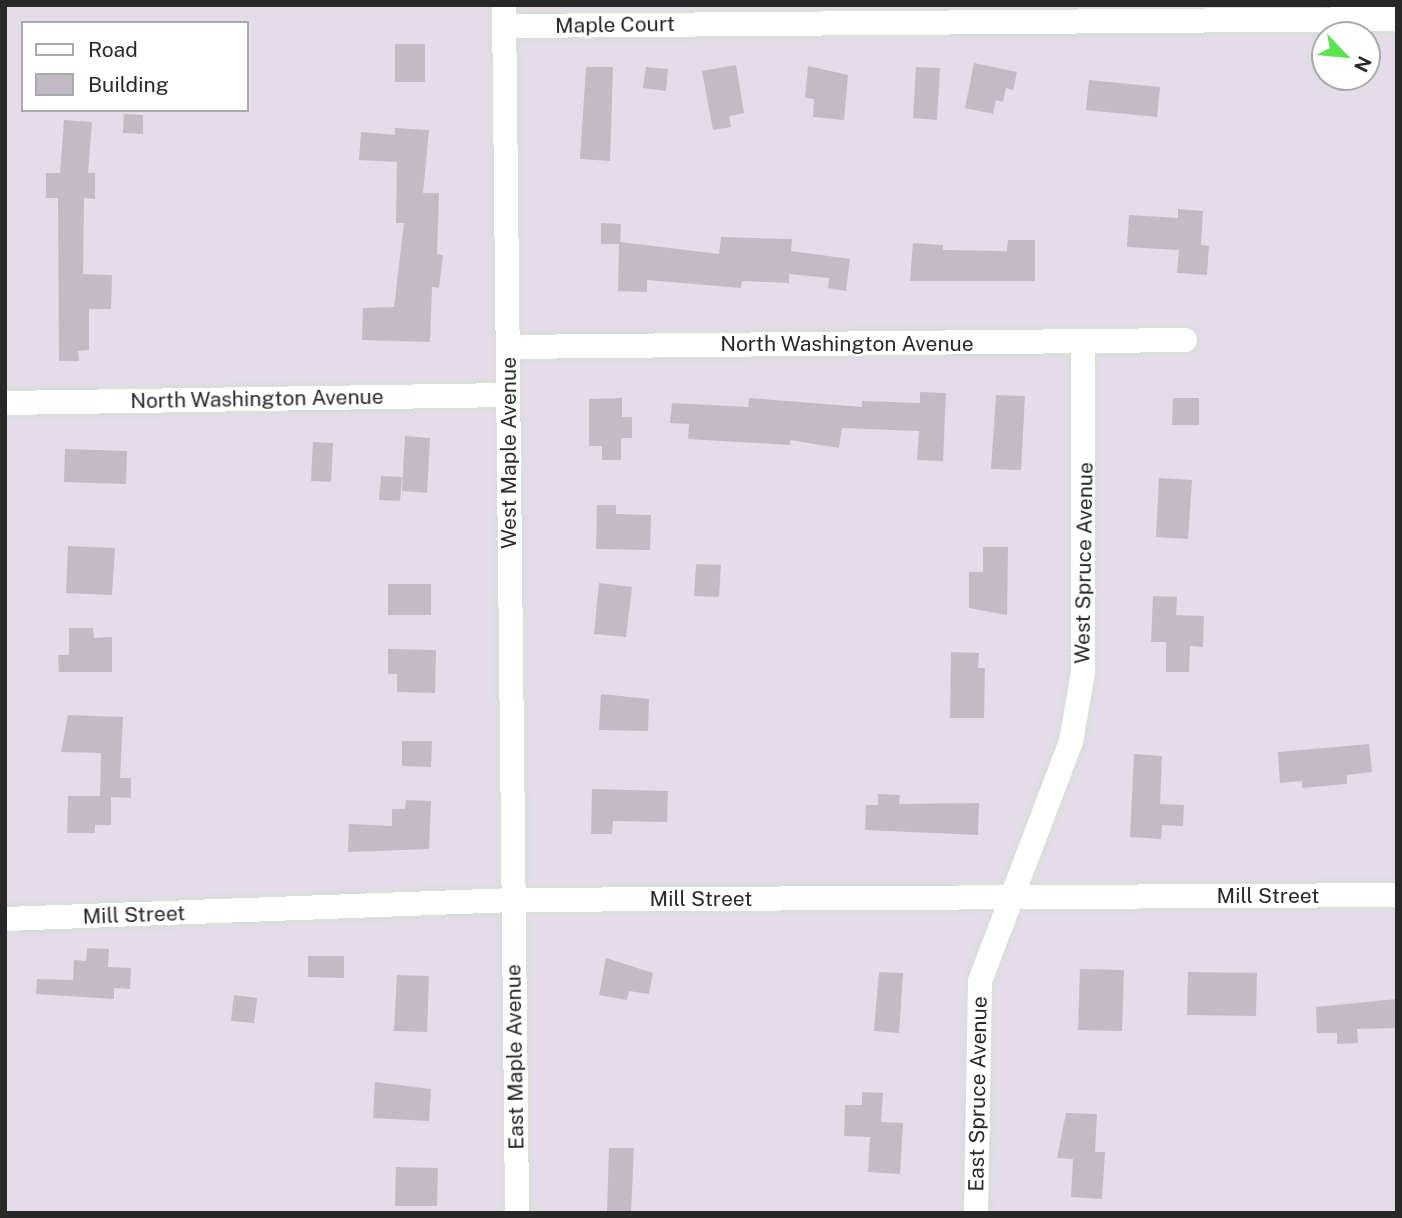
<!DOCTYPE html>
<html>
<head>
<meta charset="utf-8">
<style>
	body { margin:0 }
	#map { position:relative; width:1402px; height:1218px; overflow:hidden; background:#e4dce9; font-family:"Public Sans",sans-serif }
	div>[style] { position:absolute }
	.building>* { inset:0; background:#c2bac4 }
	.roads { filter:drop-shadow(0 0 2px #d2dfd1) drop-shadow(0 0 2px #d2dfd1) }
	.minor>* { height:24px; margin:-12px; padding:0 12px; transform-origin:12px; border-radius:12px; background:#fff }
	span { translate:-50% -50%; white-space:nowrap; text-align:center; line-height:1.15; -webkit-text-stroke:5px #fff; paint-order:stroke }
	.street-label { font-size:21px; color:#282828 }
	.frame { position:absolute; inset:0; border:7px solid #282828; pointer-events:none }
	.legend { position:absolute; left:21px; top:21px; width:228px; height:91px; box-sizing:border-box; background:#fff; border:2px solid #a9a9a9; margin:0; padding:9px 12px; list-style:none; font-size:21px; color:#282828 }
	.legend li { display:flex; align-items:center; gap:14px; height:35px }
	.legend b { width:35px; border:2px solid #a9a9a9 }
	.north { position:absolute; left:1311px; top:21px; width:70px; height:70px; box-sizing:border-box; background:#fff; border:2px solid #a9a9a9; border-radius:50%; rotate:116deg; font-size:19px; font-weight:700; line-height:28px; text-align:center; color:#282828 }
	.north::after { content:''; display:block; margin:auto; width:24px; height:32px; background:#5ce34f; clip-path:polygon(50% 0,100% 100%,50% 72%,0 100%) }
</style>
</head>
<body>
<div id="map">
	<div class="building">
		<i style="clip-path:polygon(395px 44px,425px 44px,425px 82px,395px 82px)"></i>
		<i style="clip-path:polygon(974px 63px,1017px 72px,1013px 90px,1006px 88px,1003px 102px,996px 100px,993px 114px,965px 108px)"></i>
		<i style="clip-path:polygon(736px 65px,744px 113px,729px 116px,731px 127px,713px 130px,702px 71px)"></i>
		<i style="clip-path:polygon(808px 66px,848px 75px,844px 120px,813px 117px,814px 99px,805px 98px)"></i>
		<i style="clip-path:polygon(586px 67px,613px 67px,610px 161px,580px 159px)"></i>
		<i style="clip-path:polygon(646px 67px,668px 69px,666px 91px,643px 88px)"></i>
		<i style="clip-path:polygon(916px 67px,940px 68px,937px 120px,913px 118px)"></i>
		<i style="clip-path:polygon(1089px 80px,1160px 87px,1157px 117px,1086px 110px)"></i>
		<i style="clip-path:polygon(124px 114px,143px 115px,143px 134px,123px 133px)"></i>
		<i style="clip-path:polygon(64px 120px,92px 122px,88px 173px,95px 173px,95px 199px,84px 198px,83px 274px,112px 275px,111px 309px,89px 309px,89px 350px,78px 351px,79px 361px,59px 361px,58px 198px,46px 198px,46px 173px,60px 173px)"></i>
		<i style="clip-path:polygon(395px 128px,429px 130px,423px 193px,439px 193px,437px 254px,443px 255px,439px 288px,432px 287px,430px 342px,362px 340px,363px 308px,394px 307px,404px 223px,396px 223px,397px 162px,359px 160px,361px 132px,395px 135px)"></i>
		<i style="clip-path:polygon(1178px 209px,1203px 211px,1201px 245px,1209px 246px,1207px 275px,1177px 273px,1179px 250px,1127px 247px,1129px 215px,1178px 218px)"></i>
		<i style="clip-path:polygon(601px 223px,621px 224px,620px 242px,719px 254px,721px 237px,792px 239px,791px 251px,850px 259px,846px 291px,828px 288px,829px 278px,789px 274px,789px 283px,742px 281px,741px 288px,647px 280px,647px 292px,618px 291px,619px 244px,601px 244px)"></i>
		<i style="clip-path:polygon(1008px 240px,1035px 240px,1035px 281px,910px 281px,913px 243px,943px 245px,943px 250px,1007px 251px)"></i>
		<i style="clip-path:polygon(920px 392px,946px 393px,943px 461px,917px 460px,919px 431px,842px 428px,839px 448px,790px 440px,790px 445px,688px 439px,689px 424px,670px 423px,672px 403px,748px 407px,749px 398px,862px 407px,862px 401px,920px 403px)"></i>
		<i style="clip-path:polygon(996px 395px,1025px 396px,1021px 470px,991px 469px)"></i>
		<i style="clip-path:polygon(622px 398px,622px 417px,632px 417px,632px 438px,621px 438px,621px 460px,602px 460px,602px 446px,589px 446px,589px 399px)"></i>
		<i style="clip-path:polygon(1173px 398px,1199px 398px,1199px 425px,1172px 425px)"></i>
		<i style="clip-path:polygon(405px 436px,430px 438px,427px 493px,402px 491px)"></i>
		<i style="clip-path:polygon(313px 442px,333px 443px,331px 482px,311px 481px)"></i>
		<i style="clip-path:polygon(65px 449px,127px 451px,126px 484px,64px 482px)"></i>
		<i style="clip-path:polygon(381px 476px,402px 477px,400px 501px,379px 500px)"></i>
		<i style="clip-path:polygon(1159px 478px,1192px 480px,1188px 539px,1156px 537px)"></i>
		<i style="clip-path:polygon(597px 505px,616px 505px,616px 514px,651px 515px,650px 550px,596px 549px)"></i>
		<i style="clip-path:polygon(68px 546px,115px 548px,112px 595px,66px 593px)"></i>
		<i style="clip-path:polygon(983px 547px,1008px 547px,1007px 615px,969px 608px,969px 572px,983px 572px)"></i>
		<i style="clip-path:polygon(696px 564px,721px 565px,719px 597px,694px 596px)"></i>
		<i style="clip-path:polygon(599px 583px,632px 587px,626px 637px,594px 634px)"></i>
		<i style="clip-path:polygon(388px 584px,431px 584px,431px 615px,388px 615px)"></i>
		<i style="clip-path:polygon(1153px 596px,1177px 597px,1176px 615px,1204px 616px,1203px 647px,1190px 646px,1189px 672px,1166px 672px,1166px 642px,1151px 642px)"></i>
		<i style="clip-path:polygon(69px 628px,93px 628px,94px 638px,112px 637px,112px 672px,59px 672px,58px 655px,69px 655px)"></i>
		<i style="clip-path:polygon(388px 649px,436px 650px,435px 693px,397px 692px,397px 674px,388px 674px)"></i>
		<i style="clip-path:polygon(951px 652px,979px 653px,978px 668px,985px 668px,984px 718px,950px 718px)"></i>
		<i style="clip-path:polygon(601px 694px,649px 699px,648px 731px,599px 730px)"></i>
		<i style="clip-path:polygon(68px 715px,123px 717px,120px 778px,131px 778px,131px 798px,111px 797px,111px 825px,95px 825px,95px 833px,67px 833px,68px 796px,100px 796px,101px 753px,61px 752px)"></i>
		<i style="clip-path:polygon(402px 741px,432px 741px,431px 767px,402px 766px)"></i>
		<i style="clip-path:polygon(1369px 744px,1372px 772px,1347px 775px,1347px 784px,1302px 788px,1302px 781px,1280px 783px,1278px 752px)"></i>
		<i style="clip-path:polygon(1134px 754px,1162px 756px,1160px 804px,1184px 805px,1183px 826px,1162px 825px,1161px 839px,1130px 837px)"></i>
		<i style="clip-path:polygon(592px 789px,668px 791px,667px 822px,613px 821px,612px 834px,591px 834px)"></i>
		<i style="clip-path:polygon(878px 794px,900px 795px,899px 804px,979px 803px,978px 835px,865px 830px,866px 805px,878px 805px)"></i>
		<i style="clip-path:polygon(406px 800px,431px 801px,429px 849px,348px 852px,349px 824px,392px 826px,392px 809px,405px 809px)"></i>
		<i style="clip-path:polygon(87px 948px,109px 949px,108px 967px,131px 968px,130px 989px,114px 988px,114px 999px,36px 994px,37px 979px,73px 980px,74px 960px,86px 961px)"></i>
		<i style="clip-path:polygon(308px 956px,344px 956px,344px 978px,308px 977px)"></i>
		<i style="clip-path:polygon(606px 958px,653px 973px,649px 994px,629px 991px,627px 1000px,599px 995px)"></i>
		<i style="clip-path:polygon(1080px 969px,1124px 970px,1122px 1031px,1078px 1030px)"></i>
		<i style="clip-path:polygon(879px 972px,903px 973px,899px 1033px,874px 1031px)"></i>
		<i style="clip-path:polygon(1188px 972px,1257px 973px,1256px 1016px,1187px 1015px)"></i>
		<i style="clip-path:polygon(397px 975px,429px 976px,427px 1032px,394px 1031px)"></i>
		<i style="clip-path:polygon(234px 995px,257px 998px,254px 1023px,231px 1021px)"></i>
		<i style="clip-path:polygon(1397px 999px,1397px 1028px,1357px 1029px,1358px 1043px,1337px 1044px,1337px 1033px,1317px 1033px,1316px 1007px)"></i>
		<i style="clip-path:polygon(375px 1082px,431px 1089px,429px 1121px,373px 1118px)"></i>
		<i style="clip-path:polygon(862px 1092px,883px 1093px,881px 1122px,903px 1123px,900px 1174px,868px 1172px,870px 1137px,844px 1136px,845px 1105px,862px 1105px)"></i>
		<i style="clip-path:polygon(1066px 1113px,1097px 1114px,1095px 1152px,1105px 1152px,1102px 1199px,1071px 1197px,1073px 1159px,1057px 1158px)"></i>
		<i style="clip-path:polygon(609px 1148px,634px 1148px,631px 1213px,607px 1213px)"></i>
		<i style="clip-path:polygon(396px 1167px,438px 1168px,437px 1206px,395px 1206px)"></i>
	</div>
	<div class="roads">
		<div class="minor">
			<i style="left:504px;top:5px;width:1208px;rotate:89.38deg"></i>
			<i style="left:504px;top:26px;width:893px;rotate:-0.45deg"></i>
			<i style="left:509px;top:347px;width:676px;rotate:-0.59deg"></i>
			<i style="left:5px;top:403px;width:503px;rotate:-0.91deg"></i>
			<i style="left:5px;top:919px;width:508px;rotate:-2.14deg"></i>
			<i style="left:513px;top:900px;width:884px;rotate:-0.32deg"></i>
			<i style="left:976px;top:1213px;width:232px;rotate:-89deg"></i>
			<i style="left:980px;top:981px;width:256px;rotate:-69.2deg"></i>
			<i style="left:1071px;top:742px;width:71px;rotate:-80.3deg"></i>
			<i style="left:1083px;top:672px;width:330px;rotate:-90deg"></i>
		</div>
	</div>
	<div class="street-label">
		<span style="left:615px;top:25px;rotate:-1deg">Maple Court</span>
		<span style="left:847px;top:344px">North Washington Avenue</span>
		<span style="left:257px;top:399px;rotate:-1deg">North Washington Avenue</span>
		<span style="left:509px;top:453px;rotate:-90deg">West Maple Avenue</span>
		<span style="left:1084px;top:563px;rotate:-89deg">West Spruce Avenue</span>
		<span style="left:1268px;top:896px">Mill Street</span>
		<span style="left:701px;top:899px">Mill Street</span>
		<span style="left:134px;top:915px;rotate:-2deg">Mill Street</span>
		<span style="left:515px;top:1057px;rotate:-91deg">East Maple Avenue</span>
		<span style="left:978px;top:1094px;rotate:-89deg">East Spruce Avenue</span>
	</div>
	<div class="frame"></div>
	<ul class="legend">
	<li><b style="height:9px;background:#fff"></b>Road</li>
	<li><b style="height:19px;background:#c2bac4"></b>Building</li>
	</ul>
	<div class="north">N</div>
</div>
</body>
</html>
